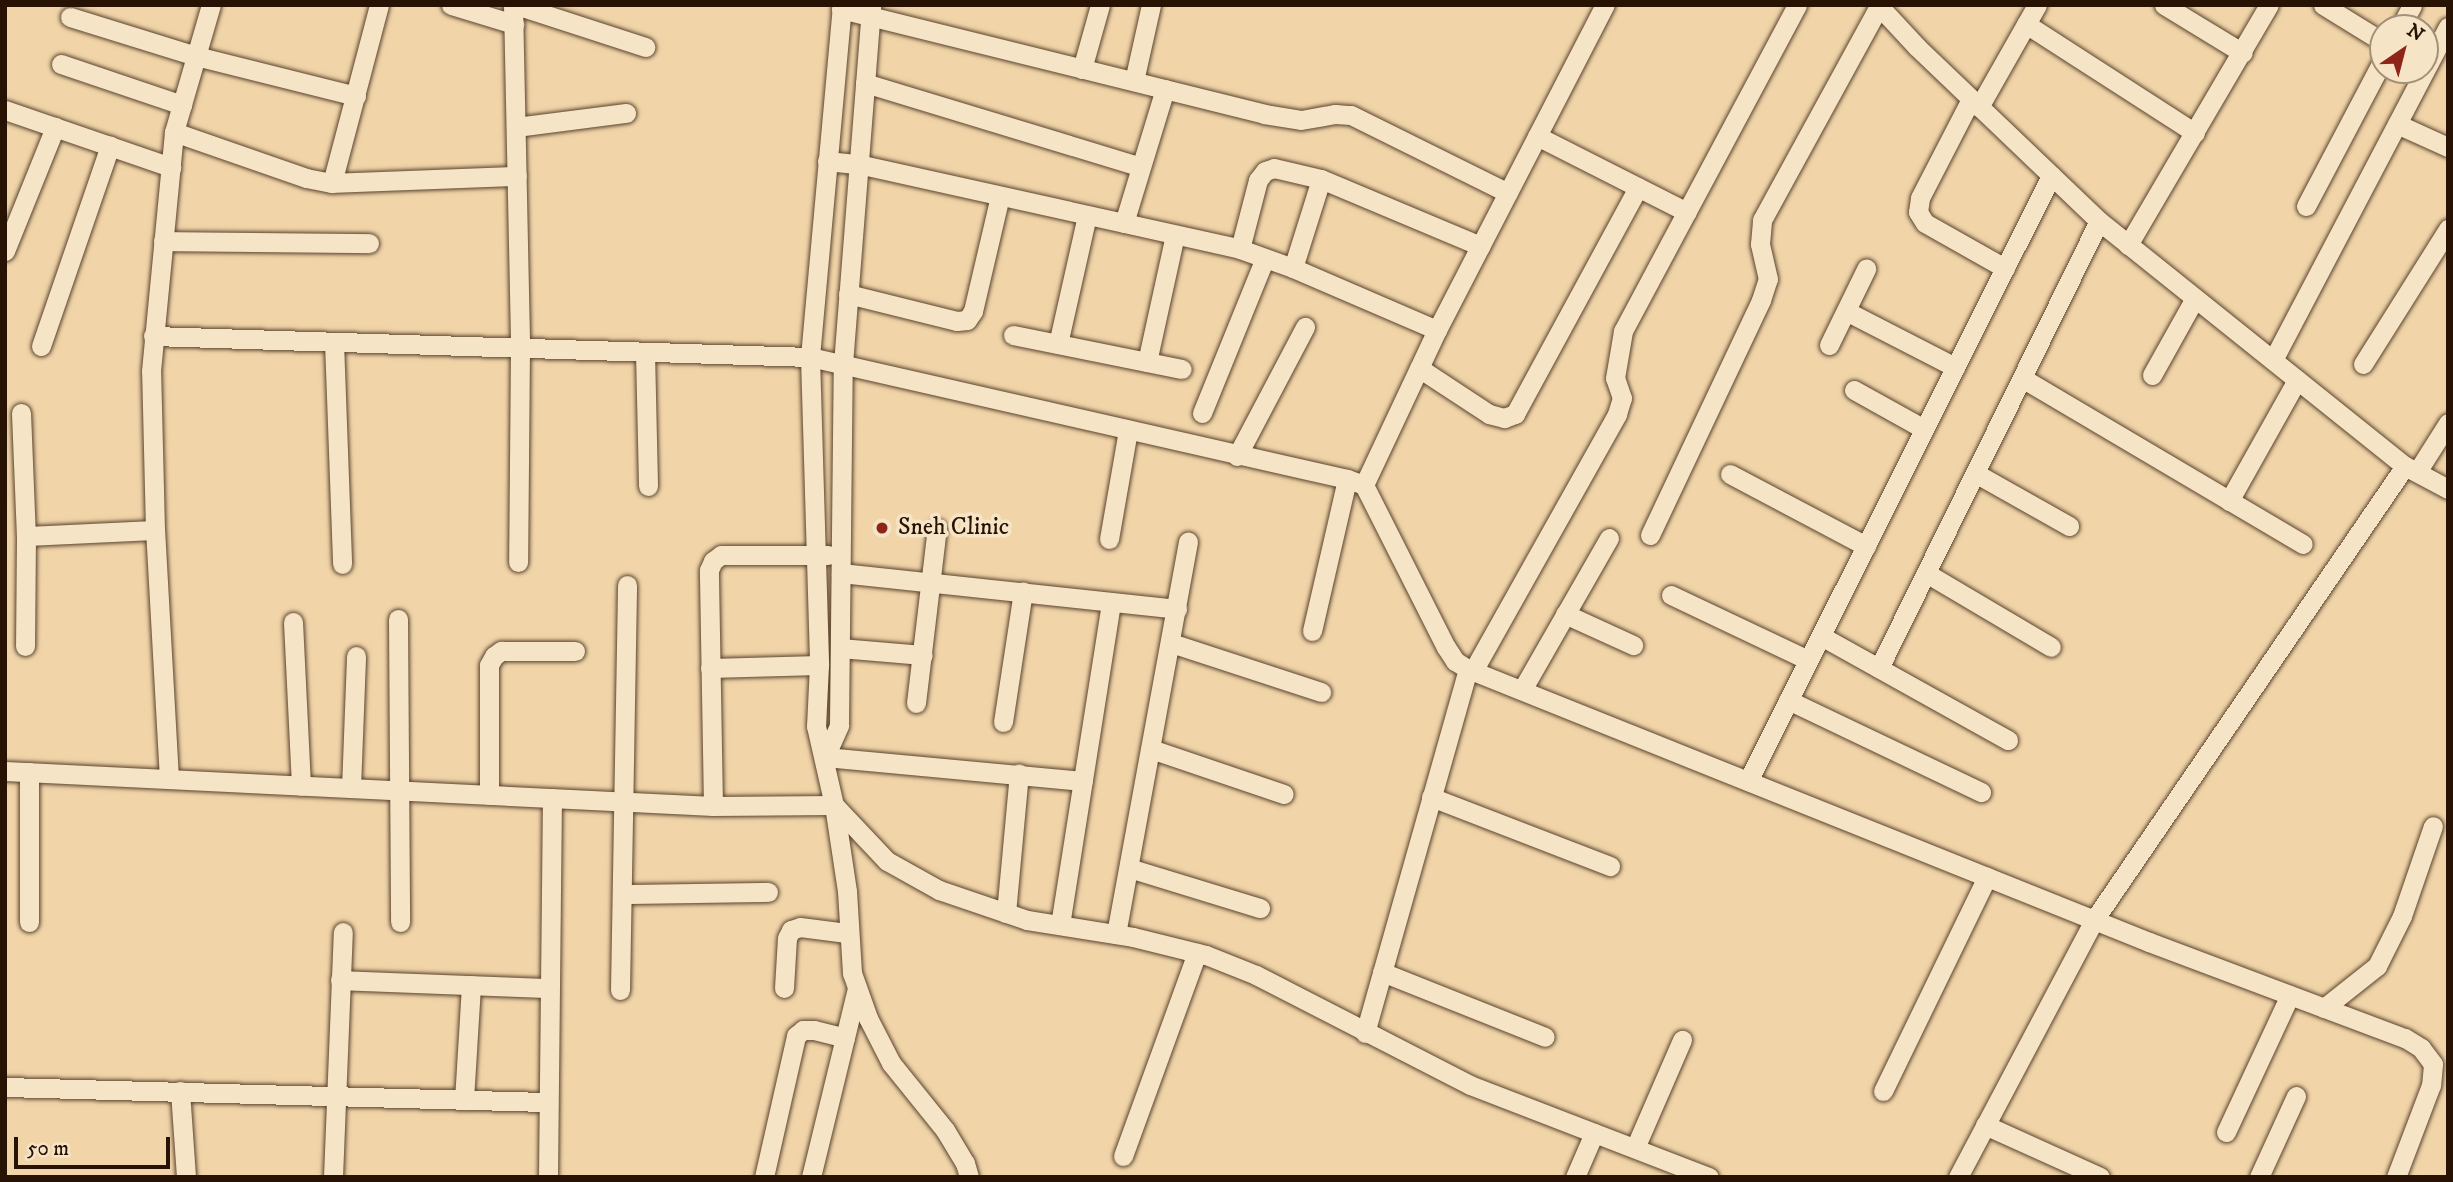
<!DOCTYPE html>
<html>
<head>
<meta charset="utf-8">
<style>
	body { margin:0 }
	#map { position:relative; width:2453px; height:1182px; overflow:hidden; background:#f1d5a9; font-family:"IM FELL DW Pica",serif }
	div>[style] { position:absolute }
	.roads { filter:drop-shadow(0 0 2px #5a432d) drop-shadow(0 0 2px #5a432d) }
	.minor>* { height:19px; margin:-9.5px; padding:0 9.5px; transform-origin:9.5px; border-radius:9.5px; background:#f6e4c7 }
	.dots>* { width:19px; height:19px; translate:-50% -50%; box-sizing:border-box; border:4px solid #f6e4c7; border-radius:50% }
	span { translate:-50% -50%; white-space:nowrap; text-align:center; line-height:1.15; -webkit-text-stroke:7px #f6e4c7; paint-order:stroke }
	.poi-label { font-size:24px; color:#281204 }
	.left { translate:0 -50%; text-align:left }
	.frame { position:absolute; inset:0; border:7px solid #281204; pointer-events:none }
	.north { position:absolute; left:2369px; top:14px; width:70px; height:70px; box-sizing:border-box; background:#f6e4c7; border:2px solid #a49079; border-radius:50%; rotate:35deg; font-size:19px; font-weight:700; line-height:28px; text-align:center; color:#281204 }
	.north::after { content:''; display:block; margin:auto; width:24px; height:32px; background:#8f2418; clip-path:polygon(50% 0,100% 100%,50% 72%,0 100%) }
	.scale { position:absolute; left:14px; top:1137px; width:156px; height:32px; box-sizing:border-box; border:4px solid #281204; border-top:0; padding-left:9px; font-size:21px; line-height:24px; white-space:nowrap; color:#281204; -webkit-text-stroke:5px #f6e4c7; paint-order:stroke }
</style>
</head>
<body>
<div id="map">
	<div class="roads">
		<div class="minor">
			<i style="left:451px;top:5px;width:66px;rotate:16.8deg"></i>
			<i style="left:513px;top:5px;width:343px;rotate:88.8deg"></i>
			<i style="left:520px;top:348px;width:214px;rotate:90.5deg"></i>
			<i style="left:516px;top:5px;width:136px;rotate:18deg"></i>
			<i style="left:842px;top:5px;width:353px;rotate:95.2deg"></i>
			<i style="left:810px;top:357px;width:308px;rotate:88.3deg"></i>
			<i style="left:819px;top:665px;width:61px;rotate:92.8deg"></i>
			<i style="left:816px;top:726px;width:81px;rotate:77.2deg"></i>
			<i style="left:834px;top:805px;width:87px;rotate:81.4deg"></i>
			<i style="left:847px;top:891px;width:82px;rotate:86.5deg"></i>
			<i style="left:852px;top:973px;width:48px;rotate:70.4deg"></i>
			<i style="left:868px;top:1018px;width:51px;rotate:62.9deg"></i>
			<i style="left:891px;top:1063px;width:86px;rotate:51.1deg"></i>
			<i style="left:945px;top:1130px;width:39px;rotate:59deg"></i>
			<i style="left:965px;top:1163px;width:15px;rotate:74deg"></i>
			<i style="left:1878px;top:5px;width:57px;rotate:47.1deg"></i>
			<i style="left:1917px;top:47px;width:252px;rotate:43.7deg"></i>
			<i style="left:2099px;top:221px;width:392px;rotate:38.7deg"></i>
			<i style="left:2405px;top:466px;width:49px;rotate:28.1deg"></i>
			<i style="left:2164px;top:5px;width:92px;rotate:31.3deg"></i>
			<i style="left:2323px;top:5px;width:70px;rotate:31.7deg"></i>
			<i style="left:841px;top:9px;width:436px;rotate:13.9deg"></i>
			<i style="left:1264px;top:114px;width:37px;rotate:9deg"></i>
			<i style="left:1301px;top:120px;width:35px;rotate:-10deg"></i>
			<i style="left:1335px;top:114px;width:16px;rotate:4deg"></i>
			<i style="left:1351px;top:115px;width:175px;rotate:26.4deg"></i>
			<i style="left:70px;top:17px;width:132px;rotate:17.2deg"></i>
			<i style="left:196px;top:56px;width:165px;rotate:14deg"></i>
			<i style="left:2026px;top:24px;width:201px;rotate:32.8deg"></i>
			<i style="left:2400px;top:28px;width:26px;rotate:-62deg"></i>
			<i style="left:61px;top:64px;width:128px;rotate:18.7deg"></i>
			<i style="left:1082px;top:69px;width:66px;rotate:-74.3deg"></i>
			<i style="left:1134px;top:81px;width:78px;rotate:-77.4deg"></i>
			<i style="left:865px;top:83px;width:288px;rotate:16.9deg"></i>
			<i style="left:1971px;top:99px;width:111px;rotate:117.3deg"></i>
			<i style="left:1920px;top:198px;width:14px;rotate:98deg"></i>
			<i style="left:1918px;top:212px;width:13px;rotate:58deg"></i>
			<i style="left:1925px;top:223px;width:92px;rotate:29.4deg"></i>
			<i style="left:1979px;top:107px;width:117px;rotate:-60.4deg"></i>
			<i style="left:5px;top:110px;width:176px;rotate:19deg"></i>
			<i style="left:2397px;top:124px;width:56px;rotate:24.3deg"></i>
			<i style="left:516px;top:127px;width:111px;rotate:-7.3deg"></i>
			<i style="left:174px;top:132px;width:140px;rotate:19.2deg"></i>
			<i style="left:306px;top:178px;width:26px;rotate:11deg"></i>
			<i style="left:332px;top:183px;width:185px;rotate:-2.2deg"></i>
			<i style="left:1537px;top:136px;width:168px;rotate:26.9deg"></i>
			<i style="left:827px;top:161px;width:31px;rotate:6deg"></i>
			<i style="left:858px;top:164px;width:391px;rotate:12.5deg"></i>
			<i style="left:1240px;top:249px;width:56px;rotate:19.7deg"></i>
			<i style="left:1293px;top:268px;width:157px;rotate:23.3deg"></i>
			<i style="left:332px;top:183px;width:184px;rotate:-75.2deg"></i>
			<i style="left:2306px;top:206px;width:165px;rotate:-62.2deg"></i>
			<i style="left:1124px;top:223px;width:140px;rotate:-73deg"></i>
			<i style="left:163px;top:241px;width:206px;rotate:0.6deg"></i>
			<i style="left:2128px;top:245px;width:278px;rotate:-59.6deg"></i>
			<i style="left:1240px;top:249px;width:71px;rotate:-75.4deg"></i>
			<i style="left:1258px;top:180px;width:11px;rotate:-52deg"></i>
			<i style="left:1265px;top:171px;width:9px;rotate:-18deg"></i>
			<i style="left:1274px;top:168px;width:48px;rotate:13.2deg"></i>
			<i style="left:1321px;top:179px;width:173px;rotate:22.8deg"></i>
			<i style="left:5px;top:251px;width:134px;rotate:-68deg"></i>
			<i style="left:1293px;top:268px;width:93px;rotate:-72.5deg"></i>
			<i style="left:848px;top:294px;width:112px;rotate:13.9deg"></i>
			<i style="left:957px;top:321px;width:10px;rotate:-6deg"></i>
			<i style="left:967px;top:320px;width:11px;rotate:-56deg"></i>
			<i style="left:973px;top:311px;width:118px;rotate:-76.8deg"></i>
			<i style="left:1846px;top:311px;width:123px;rotate:27.2deg"></i>
			<i style="left:1013px;top:335px;width:172px;rotate:11.4deg"></i>
			<i style="left:153px;top:336px;width:657px;rotate:1.83deg"></i>
			<i style="left:810px;top:357px;width:551px;rotate:12.8deg"></i>
			<i style="left:1347px;top:479px;width:18px;rotate:19deg"></i>
			<i style="left:1364px;top:485px;width:182px;rotate:63.2deg"></i>
			<i style="left:1446px;top:647px;width:17px;rotate:57deg"></i>
			<i style="left:1455px;top:661px;width:15px;rotate:32deg"></i>
			<i style="left:1468px;top:669px;width:734px;rotate:21.84deg"></i>
			<i style="left:2149px;top:942px;width:273px;rotate:20.6deg"></i>
			<i style="left:2405px;top:1038px;width:19px;rotate:32deg"></i>
			<i style="left:2421px;top:1048px;width:20px;rotate:53deg"></i>
			<i style="left:2433px;top:1064px;width:21px;rotate:95deg"></i>
			<i style="left:2431px;top:1085px;width:98px;rotate:110.8deg"></i>
			<i style="left:334px;top:342px;width:222px;rotate:87.9deg"></i>
			<i style="left:1058px;top:344px;width:132px;rotate:-77.3deg"></i>
			<i style="left:1829px;top:345px;width:85px;rotate:-64deg"></i>
			<i style="left:41px;top:346px;width:212px;rotate:-71deg"></i>
			<i style="left:645px;top:352px;width:134px;rotate:88.7deg"></i>
			<i style="left:2273px;top:360px;width:376px;rotate:-62.3deg"></i>
			<i style="left:1147px;top:362px;width:130px;rotate:-77.6deg"></i>
			<i style="left:2363px;top:364px;width:160px;rotate:-57.8deg"></i>
			<i style="left:1419px;top:368px;width:84px;rotate:33.3deg"></i>
			<i style="left:1489px;top:414px;width:16px;rotate:15deg"></i>
			<i style="left:1504px;top:418px;width:12px;rotate:-20deg"></i>
			<i style="left:1515px;top:414px;width:258px;rotate:-61.5deg"></i>
			<i style="left:2152px;top:375px;width:88px;rotate:-60.8deg"></i>
			<i style="left:2022px;top:378px;width:326px;rotate:30.6deg"></i>
			<i style="left:1854px;top:390px;width:80px;rotate:29.1deg"></i>
			<i style="left:21px;top:413px;width:123px;rotate:87.7deg"></i>
			<i style="left:26px;top:536px;width:110px;rotate:90.5deg"></i>
			<i style="left:1202px;top:413px;width:167px;rotate:-67.9deg"></i>
			<i style="left:1237px;top:456px;width:146px;rotate:-62.2deg"></i>
			<i style="left:2417px;top:472px;width:58px;rotate:-57.7deg"></i>
			<i style="left:1975px;top:473px;width:108px;rotate:29.4deg"></i>
			<i style="left:1730px;top:474px;width:154px;rotate:27.9deg"></i>
			<i style="left:1364px;top:485px;width:171px;rotate:-64.8deg"></i>
			<i style="left:1437px;top:330px;width:366px;rotate:-62.7deg"></i>
			<i style="left:2229px;top:501px;width:139px;rotate:-60.7deg"></i>
			<i style="left:1650px;top:535px;width:260px;rotate:-64.7deg"></i>
			<i style="left:1761px;top:300px;width:22px;rotate:-72deg"></i>
			<i style="left:1768px;top:279px;width:36px;rotate:-103deg"></i>
			<i style="left:1760px;top:244px;width:24px;rotate:-85deg"></i>
			<i style="left:1762px;top:220px;width:244px;rotate:-61.3deg"></i>
			<i style="left:26px;top:536px;width:129px;rotate:-2.7deg"></i>
			<i style="left:1109px;top:539px;width:111px;rotate:-80.1deg"></i>
			<i style="left:841px;top:573px;width:338px;rotate:6.1deg"></i>
			<i style="left:1926px;top:573px;width:145px;rotate:30.6deg"></i>
			<i style="left:1671px;top:595px;width:152px;rotate:25.4deg"></i>
			<i style="left:1565px;top:614px;width:75px;rotate:24.5deg"></i>
			<i style="left:398px;top:619px;width:303px;rotate:89.6deg"></i>
			<i style="left:293px;top:622px;width:164px;rotate:87.2deg"></i>
			<i style="left:1312px;top:631px;width:156px;rotate:-77deg"></i>
			<i style="left:1821px;top:636px;width:214px;rotate:29.1deg"></i>
			<i style="left:1171px;top:643px;width:158px;rotate:18.1deg"></i>
			<i style="left:840px;top:648px;width:83px;rotate:4.8deg"></i>
			<i style="left:710px;top:668px;width:109px;rotate:-1.6deg"></i>
			<i style="left:1879px;top:668px;width:498px;rotate:-63.8deg"></i>
			<i style="left:1473px;top:671px;width:295px;rotate:-60.7deg"></i>
			<i style="left:1617px;top:414px;width:17px;rotate:-73deg"></i>
			<i style="left:1622px;top:398px;width:21px;rotate:-109deg"></i>
			<i style="left:1615px;top:378px;width:48px;rotate:-80.3deg"></i>
			<i style="left:1623px;top:331px;width:370px;rotate:-61.9deg"></i>
			<i style="left:1522px;top:690px;width:175px;rotate:-60.2deg"></i>
			<i style="left:1788px;top:700px;width:214px;rotate:25.5deg"></i>
			<i style="left:916px;top:703px;width:176px;rotate:-83.2deg"></i>
			<i style="left:1003px;top:722px;width:132px;rotate:-81.3deg"></i>
			<i style="left:1151px;top:749px;width:140px;rotate:18.7deg"></i>
			<i style="left:825px;top:757px;width:35px;rotate:-66deg"></i>
			<i style="left:839px;top:725px;width:361px;rotate:-89.4deg"></i>
			<i style="left:843px;top:364px;width:360px;rotate:-85.5deg"></i>
			<i style="left:825px;top:757px;width:259px;rotate:5.3deg"></i>
			<i style="left:5px;top:771px;width:709px;rotate:2.83deg"></i>
			<i style="left:713px;top:806px;width:121px;rotate:-0.5deg"></i>
			<i style="left:834px;top:805px;width:77px;rotate:46.6deg"></i>
			<i style="left:887px;top:861px;width:60px;rotate:29.1deg"></i>
			<i style="left:939px;top:890px;width:93px;rotate:18.8deg"></i>
			<i style="left:1027px;top:920px;width:107px;rotate:9.1deg"></i>
			<i style="left:1133px;top:937px;width:75px;rotate:13.9deg"></i>
			<i style="left:1206px;top:955px;width:54px;rotate:21.8deg"></i>
			<i style="left:1256px;top:975px;width:241px;rotate:27.2deg"></i>
			<i style="left:1470px;top:1085px;width:256px;rotate:21.1deg"></i>
			<i style="left:29px;top:772px;width:150px;rotate:90deg"></i>
			<i style="left:169px;top:779px;width:249px;rotate:-93.2deg"></i>
			<i style="left:155px;top:530px;width:159px;rotate:-91.4deg"></i>
			<i style="left:151px;top:371px;width:240px;rotate:-84.5deg"></i>
			<i style="left:174px;top:132px;width:132px;rotate:-73.8deg"></i>
			<i style="left:1748px;top:781px;width:677px;rotate:-63.4deg"></i>
			<i style="left:351px;top:788px;width:132px;rotate:-87.8deg"></i>
			<i style="left:489px;top:795px;width:130px;rotate:-90deg"></i>
			<i style="left:489px;top:665px;width:10px;rotate:-61deg"></i>
			<i style="left:494px;top:656px;width:9px;rotate:-36deg"></i>
			<i style="left:501px;top:651px;width:74px"></i>
			<i style="left:1431px;top:797px;width:192px;rotate:21.1deg"></i>
			<i style="left:713px;top:806px;width:236px;rotate:-91deg"></i>
			<i style="left:709px;top:570px;width:10px;rotate:-66deg"></i>
			<i style="left:713px;top:561px;width:10px;rotate:-37deg"></i>
			<i style="left:721px;top:555px;width:107px"></i>
			<i style="left:1129px;top:868px;width:137px;rotate:17deg"></i>
			<i style="left:622px;top:894px;width:146px;rotate:-0.8deg"></i>
			<i style="left:1006px;top:913px;width:140px;rotate:-84.7deg"></i>
			<i style="left:1060px;top:925px;width:327px;rotate:-81deg"></i>
			<i style="left:1116px;top:934px;width:399px;rotate:-79.6deg"></i>
			<i style="left:1382px;top:972px;width:175px;rotate:21.7deg"></i>
			<i style="left:340px;top:980px;width:209px;rotate:2.2deg"></i>
			<i style="left:784px;top:988px;width:50px;rotate:-86.6deg"></i>
			<i style="left:787px;top:938px;width:9px;rotate:-63deg"></i>
			<i style="left:791px;top:930px;width:9px;rotate:-18deg"></i>
			<i style="left:800px;top:927px;width:47px;rotate:7.3deg"></i>
			<i style="left:620px;top:990px;width:405px;rotate:-89deg"></i>
			<i style="left:2324px;top:1008px;width:68px;rotate:-38.4deg"></i>
			<i style="left:2377px;top:966px;width:56px;rotate:-63.4deg"></i>
			<i style="left:2402px;top:916px;width:95px;rotate:-71deg"></i>
			<i style="left:1365px;top:1033px;width:378px;rotate:-74.2deg"></i>
			<i style="left:5px;top:1087px;width:541px;rotate:1.59deg"></i>
			<i style="left:180px;top:1091px;width:86px;rotate:86deg"></i>
			<i style="left:1883px;top:1091px;width:238px;rotate:-64.1deg"></i>
			<i style="left:464px;top:1100px;width:115px;rotate:-86.5deg"></i>
			<i style="left:1985px;top:1125px;width:126px;rotate:24.3deg"></i>
			<i style="left:2226px;top:1132px;width:151px;rotate:-65deg"></i>
			<i style="left:1635px;top:1148px;width:118px;rotate:-66.5deg"></i>
			<i style="left:1123px;top:1156px;width:216px;rotate:-70deg"></i>
			<i style="left:333px;top:1177px;width:245px;rotate:-87.7deg"></i>
			<i style="left:548px;top:1177px;width:379px;rotate:-89.4deg"></i>
			<i style="left:764px;top:1177px;width:145px;rotate:-77.2deg"></i>
			<i style="left:796px;top:1036px;width:9px;rotate:-41deg"></i>
			<i style="left:803px;top:1030px;width:11px"></i>
			<i style="left:814px;top:1030px;width:32px;rotate:14deg"></i>
			<i style="left:811px;top:1177px;width:194px;rotate:-76.3deg"></i>
			<i style="left:1575px;top:1177px;width:48px;rotate:-66.6deg"></i>
			<i style="left:1958px;top:1177px;width:291px;rotate:-62.1deg"></i>
			<i style="left:2094px;top:920px;width:550px;rotate:-55.59deg"></i>
			<i style="left:2259px;top:1177px;width:89px;rotate:-65.4deg"></i>
		</div>
	</div>
	<div class="dots">
		<i style="left:882px;top:528px;background:#8f2418"></i>
	</div>
	<div class="poi-label">
		<span class="left" style="left:898px;top:528px">Sneh Clinic</span>
	</div>
	<div class="frame"></div>
	<div class="north">N</div>
	<div class="scale">50 m</div>
</div>
</body>
</html>
